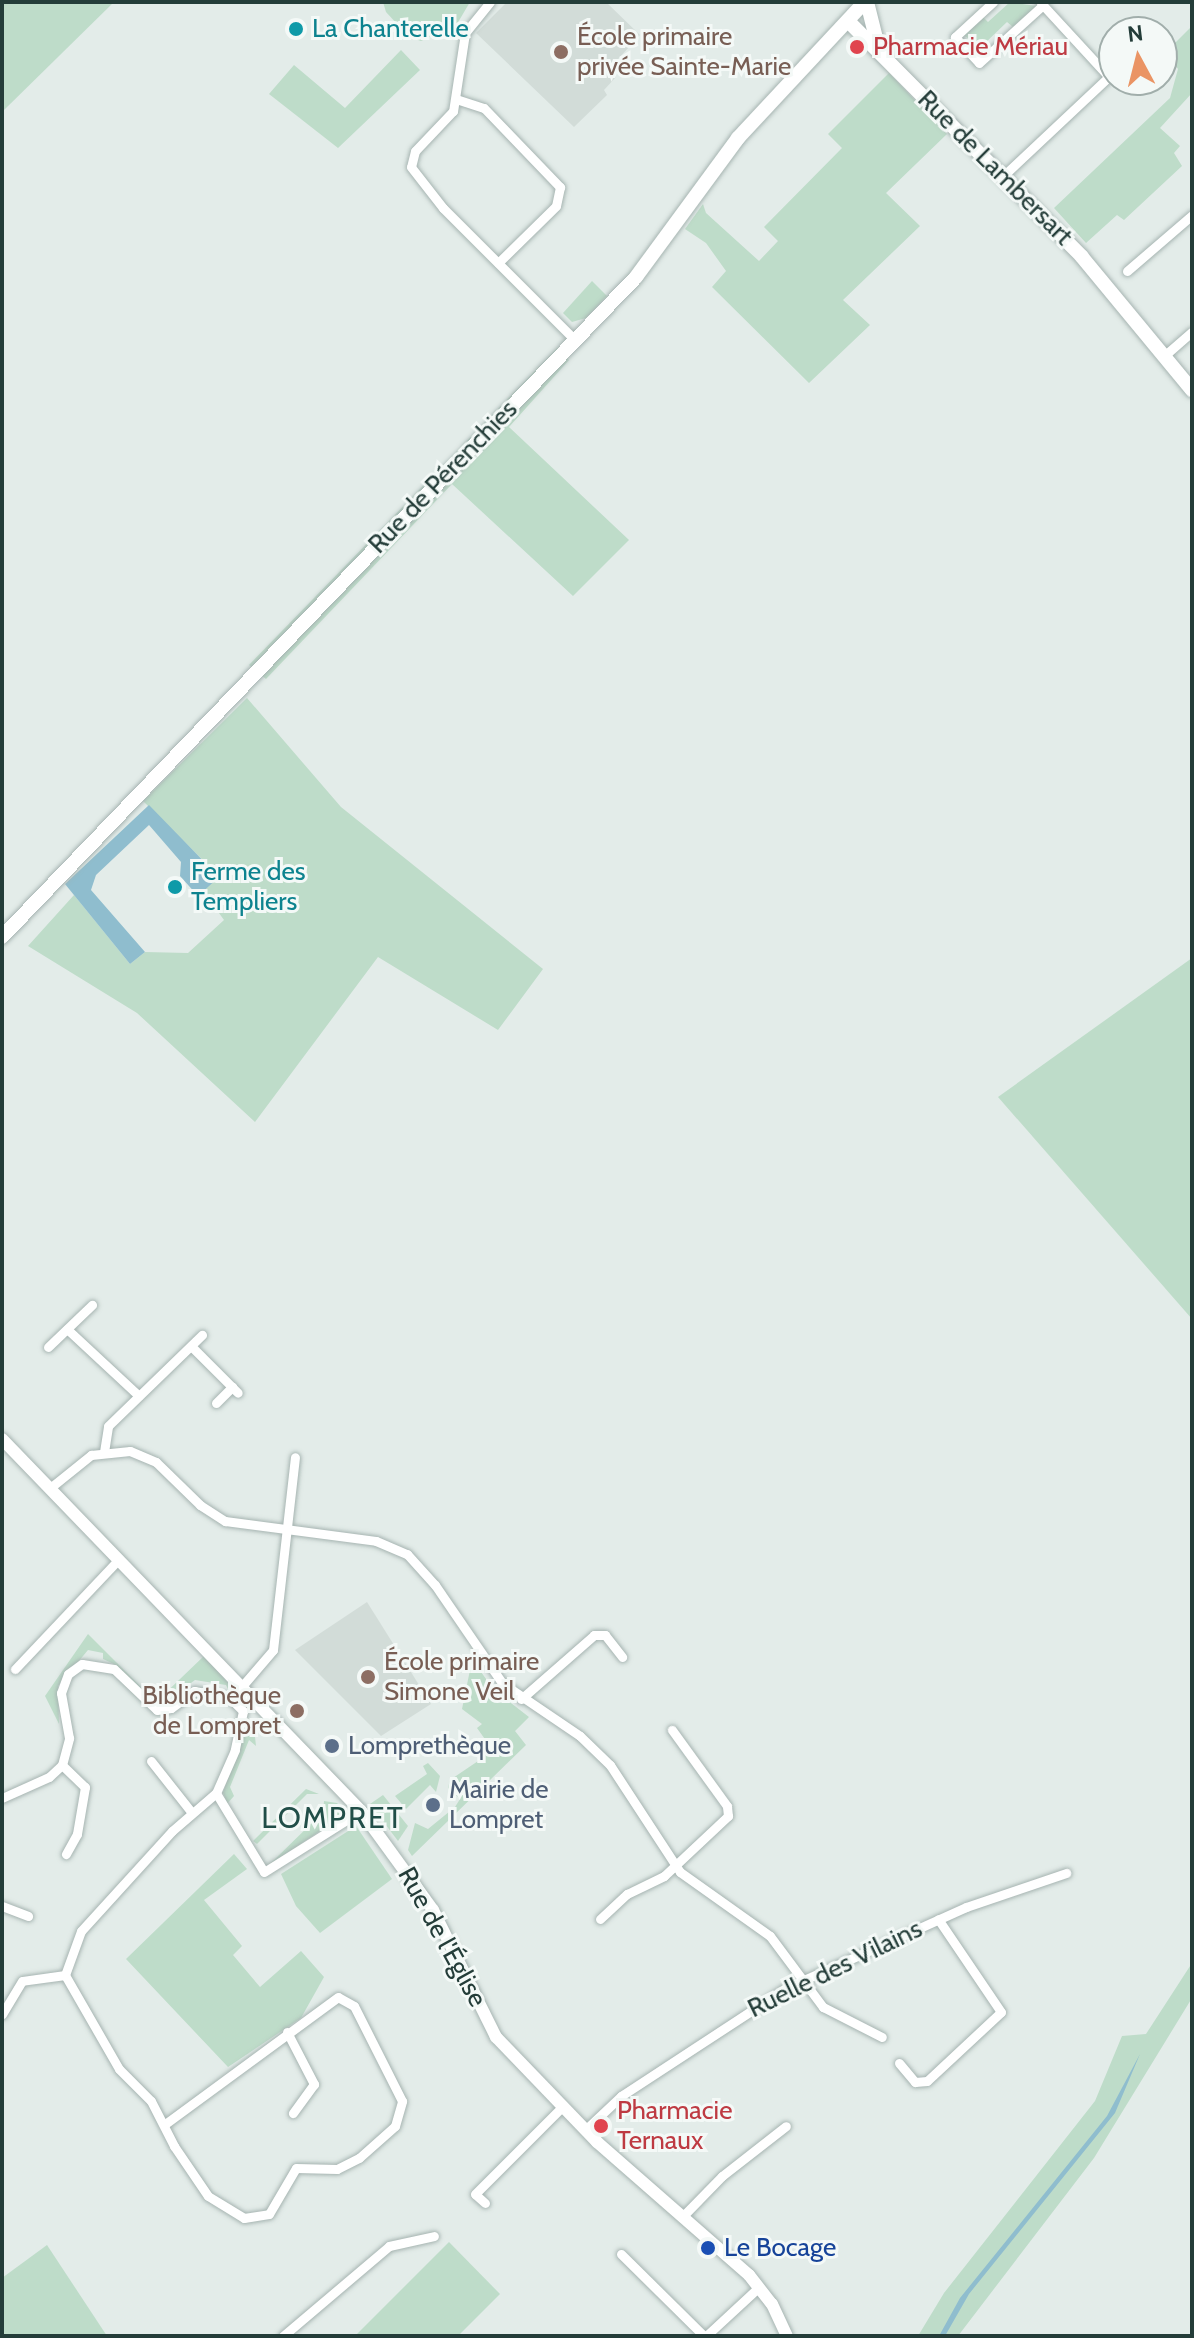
<!DOCTYPE html>
<html>
<head>
<meta charset="utf-8">
<style>
	body { margin:0 }
	#map { position:relative; width:1194px; height:2338px; overflow:hidden; background:#e3ece9; font-family:Cabin,sans-serif }
	div>[style] { position:absolute }
	.built>* { inset:0; background:#d2dcd8 }
	.green>* { inset:0; background:#bedcc9 }
	.water>* { inset:0; background:#8fbdce }
	.roads { filter:drop-shadow(0 0 2px #a6b4b1) drop-shadow(0 0 2px #a6b4b1) }
	.minor>* { height:9px; margin:-4.5px; padding:0 4.5px; transform-origin:4.5px; border-radius:4.5px; background:#fff }
	.tertiary>* { height:12px; margin:-6px; padding:0 6px; transform-origin:6px; border-radius:6px; background:#fff }
	.secondary>* { height:14px; margin:-7px; padding:0 7px; transform-origin:7px; border-radius:7px; background:#fff }
	.dots>* { width:22px; height:22px; translate:-50% -50%; box-sizing:border-box; border:4px solid #f4f9f7; border-radius:50% }
	span { translate:-50% -50%; white-space:nowrap; text-align:center; line-height:1.15; -webkit-text-stroke:6px #f4f9f7; paint-order:stroke }
	.culture-label { font-size:26px; color:#0d838f }
	.left { translate:0 -50%; text-align:left }
	.education-label { font-size:26px; color:#785e54 }
	.right { translate:-100% -50%; text-align:right }
	.health-label { font-size:26px; color:#be3a42 }
	.street-label { font-size:26px; color:#243d39 }
	.service-label { font-size:26px; color:#4e5e75 }
	.transit-label { font-size:26px; color:#164399 }
	.quarter-label { font-size:30px; color:#214e48; letter-spacing:2px }
	.frame { position:absolute; inset:0; border:4px solid #243d39; pointer-events:none }
	.north { position:absolute; left:1098px; top:16px; width:80px; height:80px; box-sizing:border-box; background:#f4f9f7; border:2px solid #a1aeab; border-radius:50%; rotate:353deg; font-size:22px; font-weight:700; line-height:32px; text-align:center; color:#243d39 }
	.north::after { content:''; display:block; margin:auto; width:28px; height:36px; background:#ea9464; clip-path:polygon(50% 0,100% 100%,50% 72%,0 100%) }
</style>
</head>
<body>
<div id="map">
	<div class="built">
		<i style="clip-path:polygon(507px 2px,606px 2px,640px 35px,609px 69px,616px 77px,604px 90px,607px 95px,574px 127px,476px 33px)"></i>
		<i style="clip-path:polygon(367px 1602px,431px 1704px,381px 1736px,295px 1650px)"></i>
	</div>
	<div class="green">
		<i style="clip-path:polygon(2px 2px,114px 2px,2px 112px)"></i>
		<i style="clip-path:polygon(383px 2px,470px 2px,457px 24px,421px 41px,409px 37px,386px 12px)"></i>
		<i style="clip-path:polygon(1010px 2px,1036px 6px,1013px 27px,1007px 22px,982px 46px,987px 52px,980px 56px,976px 52px,980px 46px,963px 35px,983px 17px,988px 22px)"></i>
		<i style="clip-path:polygon(1192px 26px,1192px 93px,1160px 128px,1180px 146px,1174px 153px,1182px 166px,1124px 220px,1117px 215px,1086px 243px,1054px 208px,1170px 98px,1178px 69px,1166px 52px)"></i>
		<i style="clip-path:polygon(401px 50px,420px 70px,338px 148px,269px 94px,294px 65px,345px 108px)"></i>
		<i style="clip-path:polygon(889px 73px,947px 134px,886px 193px,920px 226px,843px 300px,870px 325px,809px 383px,712px 287px,726px 271px,706px 243px,685px 229px,703px 204px,706px 213px,759px 261px,778px 241px,764px 227px,842px 148px,828px 134px)"></i>
		<i style="clip-path:polygon(592px 281px,607px 296px,586px 318px,572px 322px,563px 313px)"></i>
		<i style="clip-path:polygon(557px 348px,569px 360px,509px 427px,629px 540px,573px 596px,452px 484px,266px 679px,249px 665px)"></i>
		<i style="clip-path:polygon(247px 698px,341px 807px,543px 969px,498px 1030px,378px 957px,255px 1122px,137px 1013px,28px 946px,74px 895px,130px 964px,145px 952px,188px 953px,224px 920px,203px 891px,219px 876px,143px 801px)"></i>
		<i style="clip-path:polygon(1192px 958px,1192px 1319px,998px 1097px)"></i>
		<i style="clip-path:polygon(88px 1634px,156px 1702px,204px 1656px,233px 1688px,229px 1691px,226px 1685px,195px 1680px,172px 1697px,167px 1693px,168px 1701px,158px 1705px,116px 1665px,103px 1659px,103px 1653px,88px 1650px,58px 1686px,59px 1724px,45px 1696px)"></i>
		<i style="clip-path:polygon(476px 1665px,494px 1690px,529px 1717px,515px 1731px,526px 1745px,412px 1856px,408px 1850px,415px 1823px,428px 1829px,455px 1807px,460px 1799px,448px 1788px,450px 1780px,484px 1757px,487px 1742px,477px 1728px,482px 1724px,462px 1709px,470px 1670px)"></i>
		<i style="clip-path:polygon(246px 1729px,255px 1737px,256px 1746px,249px 1740px,230px 1787px,234px 1796px,227px 1804px,223px 1792px)"></i>
		<i style="clip-path:polygon(428px 1763px,440px 1776px,436px 1792px,430px 1785px,406px 1809px,395px 1796px,427px 1774px,423px 1766px)"></i>
		<i style="clip-path:polygon(306px 1789px,319px 1794px,307px 1794px,257px 1844px,253px 1841px)"></i>
		<i style="clip-path:polygon(383px 1795px,408px 1826px,398px 1841px,370px 1804px)"></i>
		<i style="clip-path:polygon(324px 1801px,337px 1803px,347px 1813px,269px 1865px,323px 1812px)"></i>
		<i style="clip-path:polygon(356px 1826px,392px 1879px,320px 1933px,296px 1906px,281px 1874px)"></i>
		<i style="clip-path:polygon(234px 1854px,247px 1869px,204px 1900px,242px 1946px,233px 1955px,260px 1987px,301px 1951px,324px 1977px,301px 2018px,228px 2067px,126px 1959px)"></i>
		<i style="clip-path:polygon(1192px 1963px,1192px 1998px,1094px 2158px,958px 2336px,918px 2336px,944px 2293px,1095px 2101px,1122px 2036px,1146px 2034px)"></i>
		<i style="clip-path:polygon(449px 2242px,500px 2294px,458px 2336px,355px 2336px)"></i>
		<i style="clip-path:polygon(47px 2245px,107px 2336px,2px 2336px,2px 2278px)"></i>
	</div>
	<div class="water">
		<i style="clip-path:polygon(149px 805px,219px 877px,198px 896px,180px 876px,181px 862px,149px 825px,96px 875px,91px 890px,145px 952px,130px 964px,65px 884px)"></i>
		<i style="clip-path:polygon(1140px 2054px,1115px 2113px,969px 2294px,945px 2336px,939px 2336px,960px 2298px,1107px 2116px)"></i>
	</div>
	<div class="roads">
		<div class="minor">
			<i style="left:490px;top:2px;width:40px;rotate:129deg"></i>
			<i style="left:465px;top:33px;width:79px;rotate:98.7deg"></i>
			<i style="left:453px;top:111px;width:55px;rotate:133.5deg"></i>
			<i style="left:415px;top:151px;width:16px;rotate:104deg"></i>
			<i style="left:411px;top:167px;width:52px;rotate:52deg"></i>
			<i style="left:443px;top:208px;width:187px;rotate:45deg"></i>
			<i style="left:993px;top:2px;width:52px;rotate:137.4deg"></i>
			<i style="left:955px;top:37px;width:35px;rotate:47deg"></i>
			<i style="left:979px;top:63px;width:86px;rotate:-42.2deg"></i>
			<i style="left:1041px;top:3px;width:100px;rotate:47.4deg"></i>
			<i style="left:456px;top:99px;width:29px;rotate:18deg"></i>
			<i style="left:484px;top:108px;width:110px;rotate:46.1deg"></i>
			<i style="left:560px;top:187px;width:19px;rotate:102deg"></i>
			<i style="left:556px;top:206px;width:81px;rotate:135.5deg"></i>
			<i style="left:1002px;top:177px;width:154px;rotate:-43.2deg"></i>
			<i style="left:1127px;top:271px;width:86px;rotate:-40.7deg"></i>
			<i style="left:1164px;top:356px;width:37px;rotate:-41deg"></i>
			<i style="left:67px;top:1329px;width:98px;rotate:42.9deg"></i>
			<i style="left:191px;top:1346px;width:66px;rotate:45deg"></i>
			<i style="left:48px;top:1347px;width:61px;rotate:-43.7deg"></i>
			<i style="left:216px;top:1403px;width:23px;rotate:-45deg"></i>
			<i style="left:104px;top:1452px;width:26px;rotate:-81deg"></i>
			<i style="left:108px;top:1426px;width:131px;rotate:-44.1deg"></i>
			<i style="left:50px;top:1488px;width:53px;rotate:-38.8deg"></i>
			<i style="left:91px;top:1455px;width:39px;rotate:-6deg"></i>
			<i style="left:130px;top:1451px;width:28px;rotate:23deg"></i>
			<i style="left:156px;top:1462px;width:62px;rotate:44.3deg"></i>
			<i style="left:200px;top:1505px;width:30px;rotate:33deg"></i>
			<i style="left:225px;top:1521px;width:152px;rotate:7.5deg"></i>
			<i style="left:376px;top:1541px;width:34px;rotate:23deg"></i>
			<i style="left:407px;top:1554px;width:42px;rotate:47.9deg"></i>
			<i style="left:435px;top:1585px;width:119px;rotate:55.6deg"></i>
			<i style="left:502px;top:1683px;width:94px;rotate:34.2deg"></i>
			<i style="left:580px;top:1736px;width:42px;rotate:44deg"></i>
			<i style="left:610px;top:1765px;width:128px;rotate:56.8deg"></i>
			<i style="left:680px;top:1872px;width:110px;rotate:35.4deg"></i>
			<i style="left:770px;top:1936px;width:89px;rotate:53.3deg"></i>
			<i style="left:823px;top:2007px;width:66px;rotate:27deg"></i>
			<i style="left:15px;top:1669px;width:151px;rotate:-46.6deg"></i>
			<i style="left:243px;top:1685px;width:46px;rotate:-49.4deg"></i>
			<i style="left:273px;top:1650px;width:194px;rotate:-83.5deg"></i>
			<i style="left:521px;top:1699px;width:97px;rotate:-41.2deg"></i>
			<i style="left:594px;top:1635px;width:11px"></i>
			<i style="left:605px;top:1635px;width:28px;rotate:52deg"></i>
			<i style="left:151px;top:1761px;width:66px;rotate:51.7deg"></i>
			<i style="left:62px;top:1765px;width:32px;rotate:44deg"></i>
			<i style="left:85px;top:1787px;width:48px;rotate:99.7deg"></i>
			<i style="left:77px;top:1834px;width:23px;rotate:119deg"></i>
			<i style="left:216px;top:1793px;width:92px;rotate:58.7deg"></i>
			<i style="left:264px;top:1872px;width:115px;rotate:-32.2deg"></i>
			<i style="left:2px;top:1798px;width:51px;rotate:-24.1deg"></i>
			<i style="left:49px;top:1777px;width:18px;rotate:-43deg"></i>
			<i style="left:62px;top:1765px;width:28px;rotate:-75deg"></i>
			<i style="left:69px;top:1738px;width:46px;rotate:-100.1deg"></i>
			<i style="left:61px;top:1693px;width:20px;rotate:-70deg"></i>
			<i style="left:68px;top:1674px;width:17px;rotate:-36deg"></i>
			<i style="left:82px;top:1664px;width:32px;rotate:9deg"></i>
			<i style="left:114px;top:1669px;width:59px;rotate:43.6deg"></i>
			<i style="left:157px;top:1710px;width:14px;rotate:-8deg"></i>
			<i style="left:171px;top:1708px;width:29px;rotate:-36deg"></i>
			<i style="left:194px;top:1691px;width:36px;rotate:10deg"></i>
			<i style="left:229px;top:1697px;width:20px;rotate:45deg"></i>
			<i style="left:243px;top:1711px;width:40px;rotate:102deg"></i>
			<i style="left:235px;top:1750px;width:47px;rotate:113.8deg"></i>
			<i style="left:216px;top:1793px;width:58px;rotate:139.2deg"></i>
			<i style="left:172px;top:1831px;width:135px;rotate:132.3deg"></i>
			<i style="left:81px;top:1931px;width:47px;rotate:110deg"></i>
			<i style="left:65px;top:1975px;width:43px;rotate:172.1deg"></i>
			<i style="left:22px;top:1981px;width:39px;rotate:121deg"></i>
			<i style="left:2px;top:1906px;width:28px;rotate:21deg"></i>
			<i style="left:600px;top:1919px;width:37px;rotate:-43deg"></i>
			<i style="left:627px;top:1894px;width:41px;rotate:-25.9deg"></i>
			<i style="left:664px;top:1876px;width:88px;rotate:-43.2deg"></i>
			<i style="left:728px;top:1816px;width:10px;rotate:-96deg"></i>
			<i style="left:727px;top:1806px;width:94px;rotate:-125.9deg"></i>
			<i style="left:65px;top:1975px;width:108px;rotate:60.1deg"></i>
			<i style="left:119px;top:2069px;width:45px;rotate:45deg"></i>
			<i style="left:151px;top:2101px;width:51px;rotate:62.9deg"></i>
			<i style="left:174px;top:2146px;width:60px;rotate:55.8deg"></i>
			<i style="left:208px;top:2196px;width:42px;rotate:31.4deg"></i>
			<i style="left:244px;top:2218px;width:25px;rotate:-9deg"></i>
			<i style="left:269px;top:2214px;width:53px;rotate:-59.6deg"></i>
			<i style="left:296px;top:2168px;width:41px;rotate:1.4deg"></i>
			<i style="left:337px;top:2169px;width:25px;rotate:-27deg"></i>
			<i style="left:359px;top:2158px;width:48px;rotate:-41.6deg"></i>
			<i style="left:395px;top:2126px;width:26px;rotate:-74deg"></i>
			<i style="left:402px;top:2101px;width:106px;rotate:-116.8deg"></i>
			<i style="left:354px;top:2006px;width:18px;rotate:-151deg"></i>
			<i style="left:338px;top:1997px;width:216px;rotate:143.7deg"></i>
			<i style="left:287px;top:2032px;width:59px;rotate:62.6deg"></i>
			<i style="left:314px;top:2084px;width:36px;rotate:126deg"></i>
			<i style="left:899px;top:2063px;width:25px;rotate:50deg"></i>
			<i style="left:915px;top:2082px;width:12px;rotate:-5deg"></i>
			<i style="left:927px;top:2081px;width:101px;rotate:-43deg"></i>
			<i style="left:1001px;top:2012px;width:112px;rotate:-124.1deg"></i>
			<i style="left:585px;top:2130px;width:50px;rotate:-43.4deg"></i>
			<i style="left:621px;top:2096px;width:197px;rotate:-33.2deg"></i>
			<i style="left:786px;top:1988px;width:197px;rotate:-24.2deg"></i>
			<i style="left:966px;top:1907px;width:106px;rotate:-18.8deg"></i>
			<i style="left:485px;top:2203px;width:13px;rotate:-138deg"></i>
			<i style="left:475px;top:2194px;width:123px;rotate:-45deg"></i>
			<i style="left:683px;top:2216px;width:56px;rotate:-45.7deg"></i>
			<i style="left:722px;top:2176px;width:81px;rotate:-38deg"></i>
			<i style="left:621px;top:2254px;width:117px;rotate:44.7deg"></i>
			<i style="left:283px;top:2336px;width:139px;rotate:-40.3deg"></i>
			<i style="left:389px;top:2246px;width:46px;rotate:-12.5deg"></i>
			<i style="left:706px;top:2336px;width:72px;rotate:-42.8deg"></i>
		</div>
		<div class="tertiary">
			<i style="left:2px;top:1439px;width:517px;rotate:46.02deg"></i>
			<i style="left:361px;top:1811px;width:122px;rotate:54deg"></i>
			<i style="left:433px;top:1910px;width:142px;rotate:63.6deg"></i>
			<i style="left:496px;top:2037px;width:146px;rotate:46.1deg"></i>
			<i style="left:597px;top:2142px;width:202px;rotate:41.2deg"></i>
			<i style="left:749px;top:2275px;width:37px;rotate:52deg"></i>
			<i style="left:772px;top:2304px;width:35px;rotate:65deg"></i>
		</div>
		<div class="secondary">
			<i style="left:867px;top:2px;width:45px;rotate:76deg"></i>
			<i style="left:849px;top:22px;width:331px;rotate:45.2deg"></i>
			<i style="left:1082px;top:257px;width:173px;rotate:50.4deg"></i>
			<i style="left:2px;top:937px;width:915px;rotate:-46.15deg"></i>
			<i style="left:636px;top:277px;width:172px;rotate:-53.7deg"></i>
			<i style="left:738px;top:138px;width:186px;rotate:-47deg"></i>
		</div>
	</div>
	<div class="dots">
		<i style="left:296px;top:29px;background:#0f9aa8"></i>
		<i style="left:857px;top:47px;background:#e0444e"></i>
		<i style="left:561px;top:52px;background:#8d6e63"></i>
		<i style="left:175px;top:887px;background:#0f9aa8"></i>
		<i style="left:368px;top:1677px;background:#8d6e63"></i>
		<i style="left:297px;top:1711px;background:#8d6e63"></i>
		<i style="left:332px;top:1746px;background:#5c6f8a"></i>
		<i style="left:433px;top:1805px;background:#5c6f8a"></i>
		<i style="left:601px;top:2126px;background:#e0444e"></i>
		<i style="left:708px;top:2248px;background:#1a4fb4"></i>
	</div>
	<div class="culture-label">
		<span class="left" style="left:312px;top:29px">La Chanterelle</span>
		<span class="left" style="left:191px;top:887px">Ferme des<br>Templiers</span>
	</div>
	<div class="education-label">
		<span class="left" style="left:577px;top:52px">École primaire<br>privée Sainte-Marie</span>
		<span class="left" style="left:384px;top:1677px">École primaire<br>Simone Veil</span>
		<span class="right" style="left:281px;top:1711px">Bibliothèque<br>de Lompret</span>
	</div>
	<div class="health-label">
		<span class="left" style="left:873px;top:47px">Pharmacie Mériau</span>
		<span class="left" style="left:617px;top:2126px">Pharmacie<br>Ternaux</span>
	</div>
	<div class="street-label">
		<span style="left:995px;top:168px;rotate:45deg">Rue de Lambersart</span>
		<span style="left:443px;top:477px;rotate:-46deg">Rue de Pérenchies</span>
		<span style="left:442px;top:1937px;rotate:61deg">Rue de l'Église</span>
		<span style="left:835px;top:1969px;rotate:-26deg">Ruelle des Vilains</span>
	</div>
	<div class="service-label">
		<span class="left" style="left:348px;top:1746px">Lomprethèque</span>
		<span class="left" style="left:449px;top:1805px">Mairie de<br>Lompret</span>
	</div>
	<div class="transit-label">
		<span class="left" style="left:724px;top:2248px">Le Bocage</span>
	</div>
	<div class="quarter-label">
		<span style="left:333px;top:1818px">LOMPRET</span>
	</div>
	<div class="frame"></div>
	<div class="north">N</div>
</div>
</body>
</html>
